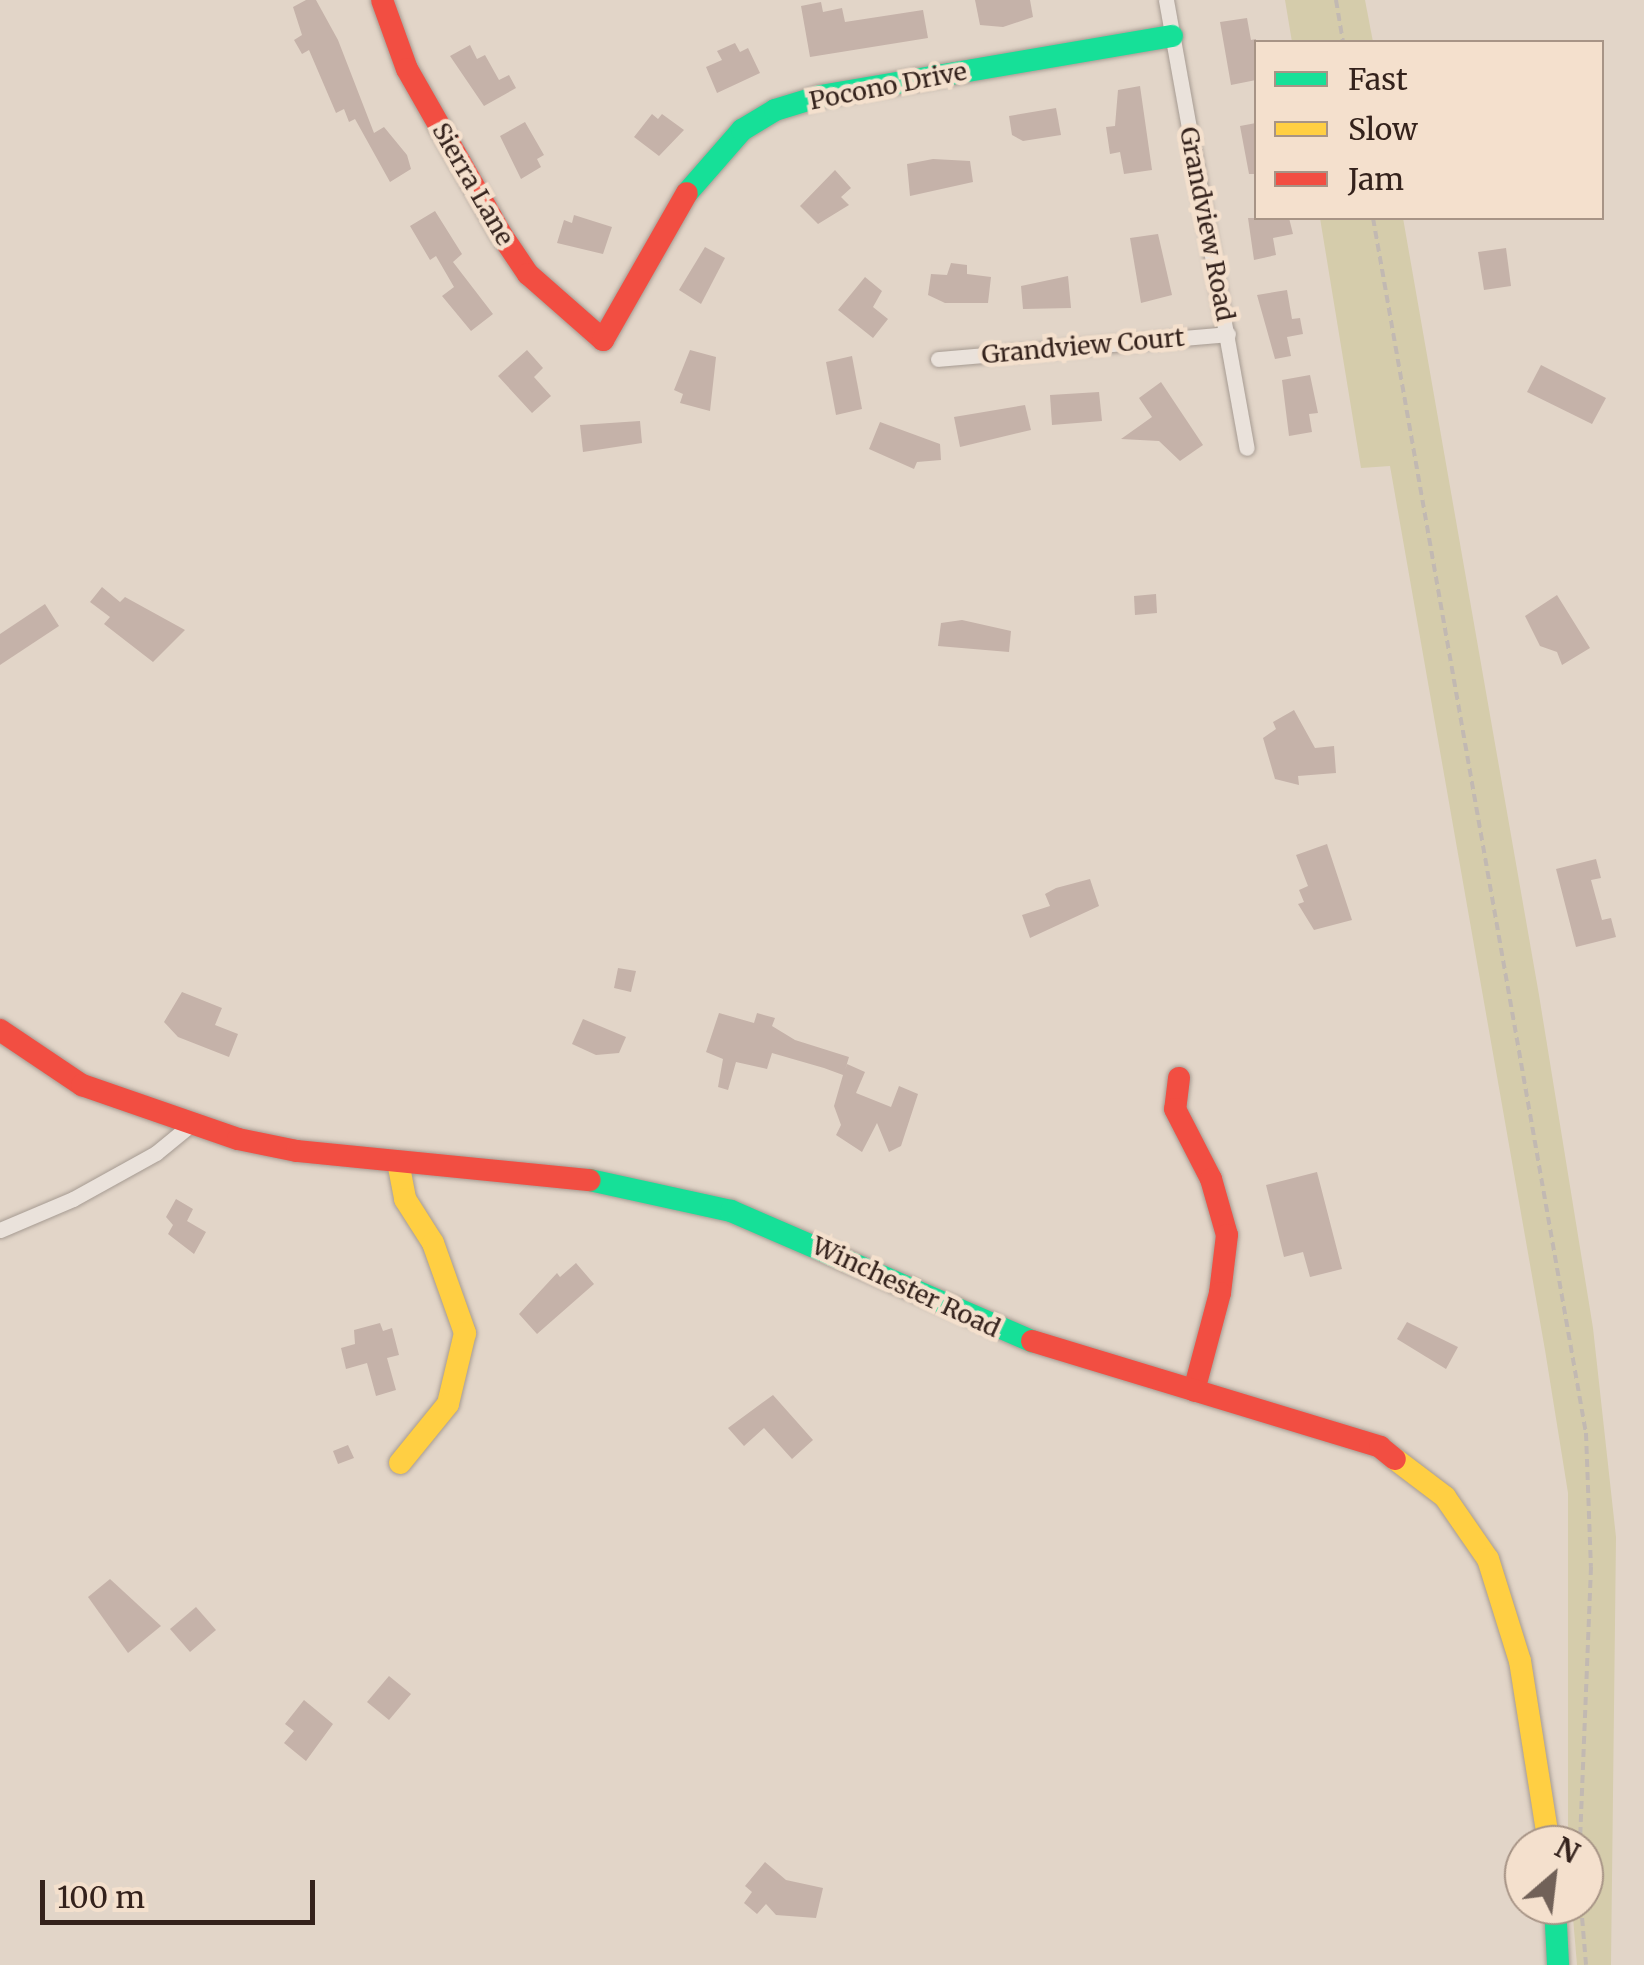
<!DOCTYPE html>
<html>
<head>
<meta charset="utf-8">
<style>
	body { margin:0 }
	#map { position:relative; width:1644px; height:1965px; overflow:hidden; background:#e2d5c8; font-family:Merriweather,serif }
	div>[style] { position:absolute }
	.green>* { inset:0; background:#d5ccab }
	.building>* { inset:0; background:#c5b2a9 }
	.path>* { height:4px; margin-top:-2px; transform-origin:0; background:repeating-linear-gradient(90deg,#c2b9b2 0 8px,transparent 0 13px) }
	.roads { filter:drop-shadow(0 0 2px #a69b92) drop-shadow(0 0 2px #a69b92) }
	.street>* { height:15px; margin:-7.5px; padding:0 7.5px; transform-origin:7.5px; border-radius:7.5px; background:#eae2db }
	.fast>* { height:22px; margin:-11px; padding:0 11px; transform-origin:11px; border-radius:11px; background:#16e098 }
	.slow>* { height:22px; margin:-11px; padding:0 11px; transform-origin:11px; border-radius:11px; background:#ffcf43 }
	.jam>* { height:22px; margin:-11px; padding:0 11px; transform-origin:11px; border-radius:11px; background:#f24e42 }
	span { translate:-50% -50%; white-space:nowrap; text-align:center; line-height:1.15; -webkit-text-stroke:9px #f4e0cd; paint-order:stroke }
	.street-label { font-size:25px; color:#34221c }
	.legend { position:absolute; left:1254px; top:40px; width:350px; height:180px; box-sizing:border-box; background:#f4e0cd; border:2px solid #a79486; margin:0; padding:12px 18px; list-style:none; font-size:30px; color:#34221c }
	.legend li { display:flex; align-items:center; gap:20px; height:50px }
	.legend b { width:50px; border:2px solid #a79486 }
	.north { position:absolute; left:1504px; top:1825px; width:100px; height:100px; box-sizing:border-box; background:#f4e0cd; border:2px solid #a79486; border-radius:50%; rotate:28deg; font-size:28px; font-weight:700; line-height:40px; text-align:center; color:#34221c }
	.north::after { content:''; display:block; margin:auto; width:35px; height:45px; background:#716158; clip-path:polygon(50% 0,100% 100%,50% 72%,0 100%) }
	.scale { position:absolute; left:40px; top:1880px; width:275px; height:45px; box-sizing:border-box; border:5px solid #34221c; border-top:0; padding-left:12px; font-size:30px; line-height:35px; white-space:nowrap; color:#34221c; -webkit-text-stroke:8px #f4e0cd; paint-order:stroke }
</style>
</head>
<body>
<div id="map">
	<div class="green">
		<i style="clip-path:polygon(1285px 0,1365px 0,1373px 42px,1292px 42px)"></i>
		<i style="clip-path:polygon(1320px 218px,1403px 218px,1539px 995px,1593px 1328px,1616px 1537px,1611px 1965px,1577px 1965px,1572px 1905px,1584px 1905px,1584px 1845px,1568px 1845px,1568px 1493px,1545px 1350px,1390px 466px,1361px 468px)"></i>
	</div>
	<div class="building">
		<i style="clip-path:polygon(306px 0,316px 0,338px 40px,374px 133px,384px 127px,407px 155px,411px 169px,390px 182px,355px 119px,349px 122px,344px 109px,336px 113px,309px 50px,302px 54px,294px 40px,302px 35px,293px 7px)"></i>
		<i style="clip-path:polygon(975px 0,1030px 0,1033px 17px,1003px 27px,980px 25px)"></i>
		<i style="clip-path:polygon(821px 2px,823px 12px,842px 8px,845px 22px,923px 10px,928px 38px,810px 57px,801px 6px)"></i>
		<i style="clip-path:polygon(1247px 18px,1251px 40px,1256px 39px,1256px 80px,1231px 85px,1220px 22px)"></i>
		<i style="clip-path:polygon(735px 43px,740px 52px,748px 48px,760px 73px,717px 93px,706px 67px,722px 60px,717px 51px)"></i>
		<i style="clip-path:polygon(470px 45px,477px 59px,485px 55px,499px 80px,509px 75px,516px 88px,484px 106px,450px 56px)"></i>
		<i style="clip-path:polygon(1140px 86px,1152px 170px,1124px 174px,1120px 152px,1110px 154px,1106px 127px,1115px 126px,1118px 90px)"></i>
		<i style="clip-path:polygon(1056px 108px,1061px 135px,1023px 141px,1012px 135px,1009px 116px)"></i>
		<i style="clip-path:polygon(652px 114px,658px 119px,662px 114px,684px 130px,659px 156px,634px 137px)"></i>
		<i style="clip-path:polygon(525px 122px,544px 155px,537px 159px,541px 167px,521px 179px,500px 136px)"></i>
		<i style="clip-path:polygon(1256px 123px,1256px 174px,1249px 174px,1240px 126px)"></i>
		<i style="clip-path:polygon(933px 159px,970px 161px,973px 182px,910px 196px,907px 164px)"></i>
		<i style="clip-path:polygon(835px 170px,851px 188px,841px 197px,849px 205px,818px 224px,800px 206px)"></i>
		<i style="clip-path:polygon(435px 211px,462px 254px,453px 262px,493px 314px,471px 331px,442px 296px,454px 287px,436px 256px,430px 260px,410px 226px)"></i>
		<i style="clip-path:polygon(574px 215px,612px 227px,603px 254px,557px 243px,564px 220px,572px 223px)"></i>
		<i style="clip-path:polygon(1248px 218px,1289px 218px,1293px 234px,1273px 238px,1276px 255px,1254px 260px)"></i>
		<i style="clip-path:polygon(1158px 234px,1172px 295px,1141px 303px,1130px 238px)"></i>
		<i style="clip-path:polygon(705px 247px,725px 258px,701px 304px,679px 290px)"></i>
		<i style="clip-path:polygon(1506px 248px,1511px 286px,1484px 290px,1478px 252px)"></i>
		<i style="clip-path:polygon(951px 263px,967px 265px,967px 274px,991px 277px,988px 303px,945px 303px,928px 295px,931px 274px,947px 275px)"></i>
		<i style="clip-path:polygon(1068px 276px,1071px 308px,1023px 309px,1021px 286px)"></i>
		<i style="clip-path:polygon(865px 277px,882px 291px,873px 307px,888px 319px,873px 338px,838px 310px)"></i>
		<i style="clip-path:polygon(1287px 290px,1292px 319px,1300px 318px,1303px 334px,1287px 337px,1291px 356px,1275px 359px,1257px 295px)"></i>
		<i style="clip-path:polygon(527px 350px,543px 368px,534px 377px,551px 396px,532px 413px,498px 376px)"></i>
		<i style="clip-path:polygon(690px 350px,716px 357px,710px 411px,680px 403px,683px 394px,674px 390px)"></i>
		<i style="clip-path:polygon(852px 356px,862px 409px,836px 415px,826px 362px)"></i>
		<i style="clip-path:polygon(1541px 365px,1606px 398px,1592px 424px,1527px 392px)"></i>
		<i style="clip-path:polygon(1310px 375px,1318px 413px,1309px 414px,1312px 432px,1289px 436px,1282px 380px)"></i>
		<i style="clip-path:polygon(1161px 382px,1203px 445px,1180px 461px,1159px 441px,1121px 439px,1152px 417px,1139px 398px)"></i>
		<i style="clip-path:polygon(1099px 392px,1102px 421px,1052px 425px,1050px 395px)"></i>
		<i style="clip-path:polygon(1025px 405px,1031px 430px,960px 447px,954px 417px)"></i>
		<i style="clip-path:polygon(640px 421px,642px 443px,583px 452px,580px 425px)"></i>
		<i style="clip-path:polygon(880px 422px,940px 444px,941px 460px,917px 462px,914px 469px,869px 449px)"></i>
		<i style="clip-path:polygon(102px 587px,120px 602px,125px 597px,185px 630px,153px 662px,104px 624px,110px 617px,90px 602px)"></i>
		<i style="clip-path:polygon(1156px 594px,1157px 613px,1135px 615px,1134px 596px)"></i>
		<i style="clip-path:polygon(1557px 595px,1590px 648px,1562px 665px,1557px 652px,1540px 646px,1525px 616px)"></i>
		<i style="clip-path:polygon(45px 604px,59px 626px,0 665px,0 634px)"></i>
		<i style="clip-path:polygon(962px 620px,1011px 631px,1009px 652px,938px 646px,941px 623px)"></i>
		<i style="clip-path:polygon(1294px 710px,1315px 748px,1334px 746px,1336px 773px,1298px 776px,1299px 785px,1275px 779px,1263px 738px,1276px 729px,1273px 722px)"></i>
		<i style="clip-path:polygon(1327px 844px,1352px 920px,1314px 930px,1298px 904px,1304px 902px,1299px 890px,1308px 886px,1296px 855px)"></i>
		<i style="clip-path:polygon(1596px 859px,1601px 878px,1591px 880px,1602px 920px,1611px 918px,1616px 937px,1576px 947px,1556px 869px)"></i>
		<i style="clip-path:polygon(1090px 879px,1099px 906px,1030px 938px,1022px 915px,1050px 906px,1045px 894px,1056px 888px)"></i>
		<i style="clip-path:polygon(618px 968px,636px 971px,631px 992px,614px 988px)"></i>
		<i style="clip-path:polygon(182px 992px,222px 1008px,215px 1025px,238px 1034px,229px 1057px,178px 1037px,164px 1022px)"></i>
		<i style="clip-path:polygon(719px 1013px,754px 1023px,757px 1013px,775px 1018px,772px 1026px,795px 1040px,849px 1057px,845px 1070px,847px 1064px,865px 1072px,856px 1093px,891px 1107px,899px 1086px,918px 1094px,901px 1146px,889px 1152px,877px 1123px,862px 1152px,836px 1135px,841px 1125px,834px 1106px,843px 1075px,824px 1068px,772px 1053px,767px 1069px,736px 1062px,728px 1090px,718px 1087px,723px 1059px,706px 1052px)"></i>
		<i style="clip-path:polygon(583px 1019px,626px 1037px,619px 1053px,596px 1055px,572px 1044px)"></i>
		<i style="clip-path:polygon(1317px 1172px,1342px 1269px,1310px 1277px,1303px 1252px,1284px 1257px,1266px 1185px)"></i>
		<i style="clip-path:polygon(176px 1199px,193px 1209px,187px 1221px,206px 1232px,194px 1254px,168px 1234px,173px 1225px,166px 1217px)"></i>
		<i style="clip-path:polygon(576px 1263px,594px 1284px,537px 1334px,519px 1314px,557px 1273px,560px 1277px)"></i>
		<i style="clip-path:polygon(1407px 1322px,1458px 1347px,1446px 1369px,1397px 1339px)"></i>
		<i style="clip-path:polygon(380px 1323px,383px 1331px,392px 1328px,399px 1355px,387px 1358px,396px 1390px,376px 1396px,367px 1363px,346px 1369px,341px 1348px,355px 1344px,354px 1330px)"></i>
		<i style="clip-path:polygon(773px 1395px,813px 1440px,792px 1459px,764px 1428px,744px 1446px,728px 1428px)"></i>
		<i style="clip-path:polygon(348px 1445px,354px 1458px,338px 1464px,333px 1451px)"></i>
		<i style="clip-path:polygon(110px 1579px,161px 1626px,128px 1653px,88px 1597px)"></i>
		<i style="clip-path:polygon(196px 1607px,216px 1630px,190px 1652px,170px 1629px)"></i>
		<i style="clip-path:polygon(389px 1676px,411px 1694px,389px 1720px,367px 1702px)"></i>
		<i style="clip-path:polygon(304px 1700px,333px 1724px,306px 1761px,284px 1743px,294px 1731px,285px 1724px)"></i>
		<i style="clip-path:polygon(765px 1862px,786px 1880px,823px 1888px,816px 1918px,776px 1915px,766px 1904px,757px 1914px,744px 1903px,752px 1892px,745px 1886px)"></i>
	</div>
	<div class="path">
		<i style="left:1336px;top:0;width:43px;rotate:80.5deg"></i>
		<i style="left:1373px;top:218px;width:1234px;rotate:80.06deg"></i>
		<i style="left:1586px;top:1433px;width:134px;rotate:87.9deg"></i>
		<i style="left:1591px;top:1567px;width:278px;rotate:92.3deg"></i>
		<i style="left:1581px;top:1905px;width:60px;rotate:85.2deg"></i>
	</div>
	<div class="roads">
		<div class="street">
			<i style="left:1166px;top:0;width:455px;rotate:79.8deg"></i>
			<i style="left:938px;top:359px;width:291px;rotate:-4.9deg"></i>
			<i style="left:0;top:1230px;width:79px;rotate:-23deg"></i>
			<i style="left:73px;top:1199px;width:95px;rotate:-29deg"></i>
			<i style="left:156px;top:1153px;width:43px;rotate:-39.3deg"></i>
		</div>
		<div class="fast">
			<i style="left:687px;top:193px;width:84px;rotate:-48.9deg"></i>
			<i style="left:742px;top:130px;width:39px;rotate:-31deg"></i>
			<i style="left:775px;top:110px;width:48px;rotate:-16.9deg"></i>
			<i style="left:821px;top:96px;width:356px;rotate:-9.7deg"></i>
			<i style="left:590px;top:1180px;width:144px;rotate:12.4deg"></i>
			<i style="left:731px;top:1211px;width:328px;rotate:23.4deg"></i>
			<i style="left:1555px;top:1905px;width:60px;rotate:87.1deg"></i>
		</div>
		<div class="slow">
			<i style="left:398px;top:1162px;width:38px;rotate:79deg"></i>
			<i style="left:405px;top:1199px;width:52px;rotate:57.5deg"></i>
			<i style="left:433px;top:1243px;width:96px;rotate:70.4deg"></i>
			<i style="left:465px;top:1333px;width:73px;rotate:103.5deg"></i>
			<i style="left:448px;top:1404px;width:76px;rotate:129.1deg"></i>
			<i style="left:1395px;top:1459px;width:63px;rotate:37.2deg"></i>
			<i style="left:1445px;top:1497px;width:75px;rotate:55.3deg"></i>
			<i style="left:1488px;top:1559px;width:107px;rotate:72.6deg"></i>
			<i style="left:1520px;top:1661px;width:186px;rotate:81deg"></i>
		</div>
		<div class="jam">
			<i style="left:382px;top:0;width:73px;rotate:70.1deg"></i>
			<i style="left:407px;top:69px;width:193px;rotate:60.3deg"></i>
			<i style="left:503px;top:237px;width:45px;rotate:56deg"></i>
			<i style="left:528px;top:274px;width:100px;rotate:41.3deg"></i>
			<i style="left:603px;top:340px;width:169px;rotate:-60.3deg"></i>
			<i style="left:0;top:1030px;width:99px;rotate:33.9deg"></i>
			<i style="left:82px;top:1085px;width:165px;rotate:19.1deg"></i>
			<i style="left:238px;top:1139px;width:60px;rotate:11.5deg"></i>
			<i style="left:297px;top:1151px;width:294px;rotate:5.7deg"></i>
			<i style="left:1179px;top:1078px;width:31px;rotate:97deg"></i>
			<i style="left:1175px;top:1109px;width:79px;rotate:62.8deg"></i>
			<i style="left:1211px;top:1179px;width:58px;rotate:74.1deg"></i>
			<i style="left:1227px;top:1235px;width:58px;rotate:96.9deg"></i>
			<i style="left:1220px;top:1293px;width:101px;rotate:104.9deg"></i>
			<i style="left:1032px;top:1341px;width:364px;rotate:16.9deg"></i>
			<i style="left:1380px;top:1447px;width:19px;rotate:39deg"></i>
		</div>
	</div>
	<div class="street-label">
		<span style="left:888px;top:86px;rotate:-11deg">Pocono Drive</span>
		<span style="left:473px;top:184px;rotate:60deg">Sierra Lane</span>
		<span style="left:1207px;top:224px;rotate:79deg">Grandview Road</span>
		<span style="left:1083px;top:346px;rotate:-5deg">Grandview Court</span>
		<span style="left:906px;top:1287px;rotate:25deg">Winchester Road</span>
	</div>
	<ul class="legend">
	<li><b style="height:12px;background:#16e098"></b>Fast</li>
	<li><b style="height:12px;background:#ffcf43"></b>Slow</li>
	<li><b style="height:12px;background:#f24e42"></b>Jam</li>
	</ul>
	<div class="north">N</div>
	<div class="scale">100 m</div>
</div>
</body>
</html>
